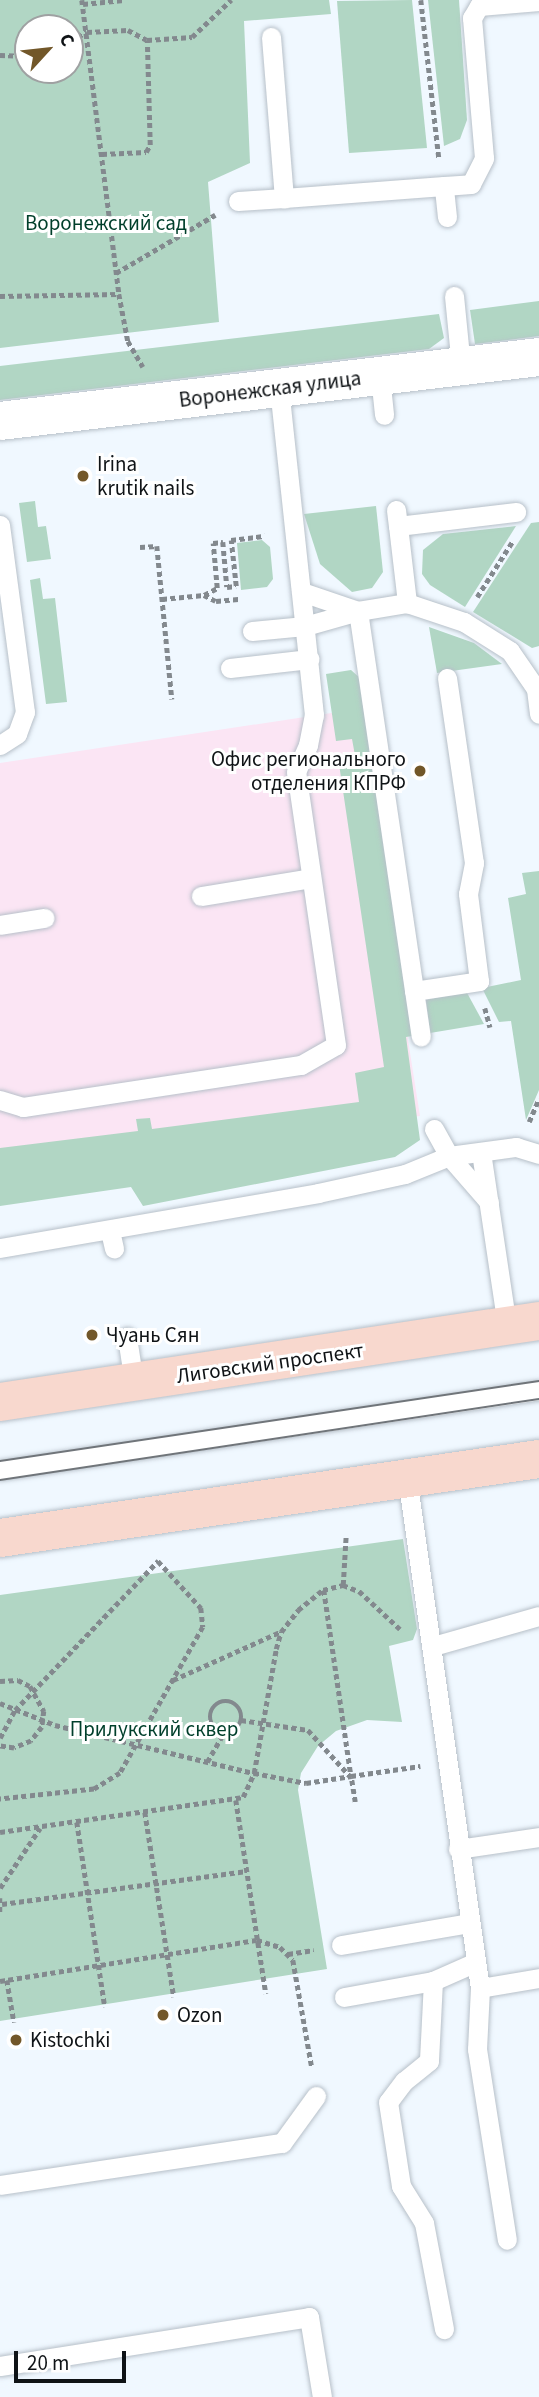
<!DOCTYPE html>
<html>
<head>
<meta charset="utf-8">
<style>
	body { margin:0 }
	#map { position:relative; width:539px; height:2397px; overflow:hidden; background:#f0f8ff; font-family:"Source Sans 3",sans-serif }
	div>[style] { position:absolute }
	.commercial>* { inset:0; background:#fbe5f4 }
	.green>* { inset:0; background:#b1d6c4 }
	.path>* { height:4.5px; margin-top:-2.25px; transform-origin:0; background:repeating-linear-gradient(90deg,#83898e 0 5px,transparent 0 8.5px) }
	.path>.ring { margin:-2.25px; padding:0; box-sizing:content-box; background:none; border:4.5px solid #83898e; border-radius:50% }
	.roads { filter:drop-shadow(0 0 2px #b7c0c9) drop-shadow(0 0 2px #b7c0c9) }
	.service>* { height:19px; margin:-9.5px; padding:0 9.5px; transform-origin:9.5px; border-radius:9.5px; background:#fff }
	.minor>* { height:38px; margin:-19px; padding:0 19px; transform-origin:19px; border-radius:19px; background:#fff }
	.primary>* { height:38px; margin:-19px; padding:0 19px; transform-origin:19px; border-radius:19px; background:#f8d8ce }
	.tram>* { height:2px; margin:-1px; padding:0 1px; transform-origin:1px; border-radius:1px; background:#70757a }
	.dots>* { width:19px; height:19px; translate:-50% -50%; box-sizing:border-box; border:4px solid #fff; border-radius:50% }
	span { translate:-50% -50%; white-space:nowrap; text-align:center; line-height:1.15; -webkit-text-stroke:6px #fff; paint-order:stroke }
	.park-label { font-size:21px; color:#003f2b }
	.street-label { font-size:21px; color:#0f1316 }
	.poi-label { font-size:21px; color:#0f1316 }
	.left { translate:0 -50%; text-align:left }
	.right { translate:-100% -50%; text-align:right }
	.north { position:absolute; left:14px; top:14px; width:70px; height:70px; box-sizing:border-box; background:#fff; border:2px solid #9fa1a2; border-radius:50%; rotate:63deg; font-size:19px; font-weight:700; line-height:28px; text-align:center; color:#0f1316 }
	.north::after { content:''; display:block; margin:auto; width:24px; height:32px; background:#725729; clip-path:polygon(50% 0,100% 100%,50% 72%,0 100%) }
	.scale { position:absolute; left:14px; top:2351px; width:112px; height:32px; box-sizing:border-box; border:4px solid #0f1316; border-top:0; padding-left:9px; font-size:21px; line-height:24px; white-space:nowrap; color:#0f1316; -webkit-text-stroke:5px #fff; paint-order:stroke }
</style>
</head>
<body>
<div id="map">
	<div class="commercial">
		<i style="clip-path:polygon(351px 710px,362px 748px,420px 1116px,0 1169px,0 763px)"></i>
	</div>
	<div class="green">
		<i style="clip-path:polygon(evenodd,0 0,329px 0,331px 14px,244px 21px,250px 163px,208px 182px,219px 322px,0 348px,0 0,28px 28px,70px 28px,70px 70px,28px 70px,28px 28px)"></i>
		<i style="clip-path:polygon(412px 0,427px 148px,349px 153px,337px 1px)"></i>
		<i style="clip-path:polygon(428px 0,459px 0,467px 120px,460px 139px,444px 146px)"></i>
		<i style="clip-path:polygon(539px 301px,539px 336px,475px 344px,470px 310px)"></i>
		<i style="clip-path:polygon(439px 314px,444px 338px,429px 349px,0 400px,0 366px)"></i>
		<i style="clip-path:polygon(35px 501px,38px 527px,46px 526px,51px 559px,27px 562px,19px 503px)"></i>
		<i style="clip-path:polygon(376px 506px,383px 572px,372px 588px,352px 592px,320px 564px,304px 514px)"></i>
		<i style="clip-path:polygon(539px 522px,539px 646px,532px 648px,473px 612px,531px 523px)"></i>
		<i style="clip-path:polygon(516px 526px,465px 607px,430px 585px,422px 574px,423px 550px,443px 534px)"></i>
		<i style="clip-path:polygon(262px 540px,270px 547px,273px 579px,267px 587px,241px 590px,237px 543px)"></i>
		<i style="clip-path:polygon(40px 578px,43px 599px,55px 598px,67px 702px,46px 704px,30px 580px)"></i>
		<i style="clip-path:polygon(429px 627px,474px 643px,502px 664px,437px 673px)"></i>
		<i style="clip-path:polygon(351px 670px,360px 678px,412px 1036px,406px 1037px,420px 1140px,395px 1157px,143px 1206px,131px 1187px,0 1206px,0 1148px,138px 1131px,136px 1119px,150px 1118px,152px 1129px,359px 1102px,355px 1073px,384px 1067px,339px 764px,356px 761px,352px 739px,336px 741px,326px 674px)"></i>
		<i style="clip-path:polygon(539px 871px,539px 1090px,526px 1120px,511px 1021px,499px 1022px,482px 988px,521px 980px,508px 898px,526px 894px,522px 873px)"></i>
		<i style="clip-path:polygon(466px 991px,484px 1024px,430px 1033px,426px 1000px)"></i>
		<i style="clip-path:polygon(403px 1539px,417px 1629px,413px 1640px,389px 1646px,402px 1722px,367px 1720px,336px 1731px,318px 1746px,301px 1773px,298px 1790px,327px 1969px,0 2021px,0 1595px)"></i>
	</div>
	<div class="path">
		<i style="left:82px;top:0;width:296px;rotate:82.8deg"></i>
		<i style="left:119px;top:294px;width:48px;rotate:79.2deg"></i>
		<i style="left:128px;top:341px;width:30px;rotate:60deg"></i>
		<i style="left:421px;top:0;width:160px;rotate:83.5deg"></i>
		<i style="left:83px;top:4px;width:41px;rotate:-5.6deg"></i>
		<i style="left:70px;top:41px;width:19px;rotate:-28deg"></i>
		<i style="left:87px;top:32px;width:41px;rotate:-2.8deg"></i>
		<i style="left:128px;top:30px;width:21px;rotate:28deg"></i>
		<i style="left:147px;top:40px;width:45px;rotate:-3.8deg"></i>
		<i style="left:192px;top:37px;width:54px;rotate:-43.5deg"></i>
		<i style="left:0;top:55px;width:28px;rotate:2deg"></i>
		<i style="left:102px;top:154px;width:44px;rotate:-2.6deg"></i>
		<i style="left:146px;top:152px;width:8px;rotate:-60deg"></i>
		<i style="left:150px;top:145px;width:105px;rotate:-91.6deg"></i>
		<i style="left:116px;top:273px;width:115px;rotate:-30.4deg"></i>
		<i style="left:0;top:296px;width:119px;rotate:-1deg"></i>
		<i style="left:140px;top:547px;width:17px;rotate:-3deg"></i>
		<i style="left:157px;top:546px;width:154px;rotate:84.4deg"></i>
		<i style="left:204px;top:595px;width:13px;rotate:27deg"></i>
		<i style="left:216px;top:601px;width:25px;rotate:-5deg"></i>
		<i style="left:477px;top:597px;width:65px;rotate:-57.5deg"></i>
		<i style="left:162px;top:599px;width:42px;rotate:-5.4deg"></i>
		<i style="left:204px;top:595px;width:15px;rotate:-28deg"></i>
		<i style="left:217px;top:588px;width:45px;rotate:-95.1deg"></i>
		<i style="left:213px;top:543px;width:10px;rotate:-6deg"></i>
		<i style="left:223px;top:542px;width:45px;rotate:84.9deg"></i>
		<i style="left:227px;top:587px;width:9px;rotate:-6deg"></i>
		<i style="left:236px;top:586px;width:46px;rotate:-96.2deg"></i>
		<i style="left:231px;top:540px;width:34px;rotate:-7deg"></i>
		<i style="left:485px;top:1008px;width:20px;rotate:75deg"></i>
		<i style="left:529px;top:1122px;width:25px;rotate:-67deg"></i>
		<i style="left:343px;top:1585px;width:50px;rotate:-86.6deg"></i>
		<i style="left:324px;top:1590px;width:188px;rotate:81.7deg"></i>
		<i style="left:173px;top:1680px;width:117px;rotate:-24.2deg"></i>
		<i style="left:0;top:1681px;width:18px;rotate:-3deg"></i>
		<i style="left:18px;top:1680px;width:13px;rotate:27deg"></i>
		<i style="left:30px;top:1686px;width:29px;rotate:61deg"></i>
		<i style="left:44px;top:1711px;width:16px;rotate:97deg"></i>
		<i style="left:42px;top:1727px;width:18px;rotate:128deg"></i>
		<i style="left:31px;top:1741px;width:18px;rotate:158deg"></i>
		<i style="left:14px;top:1748px;width:14px;rotate:-172deg"></i>
		<i class="ring" style="left:210px;top:1701px;width:27.5px;height:27.5px"></i>
		<i style="left:0;top:1703px;width:59px;rotate:21.8deg"></i>
		<i style="left:55px;top:1725px;width:205px;rotate:13.6deg"></i>
		<i style="left:254px;top:1773px;width:53px;rotate:10.9deg"></i>
		<i style="left:306px;top:1783px;width:46px;rotate:-8.8deg"></i>
		<i style="left:241px;top:1720px;width:68px;rotate:8.5deg"></i>
		<i style="left:308px;top:1730px;width:62px;rotate:47.6deg"></i>
		<i style="left:0;top:1738px;width:32px;rotate:-62deg"></i>
		<i style="left:15px;top:1710px;width:207px;rotate:-46.2deg"></i>
		<i style="left:158px;top:1561px;width:64px;rotate:47.5deg"></i>
		<i style="left:201px;top:1608px;width:19px;rotate:84deg"></i>
		<i style="left:203px;top:1627px;width:168px;rotate:119.6deg"></i>
		<i style="left:120px;top:1773px;width:31px;rotate:148deg"></i>
		<i style="left:94px;top:1789px;width:95px;rotate:173.9deg"></i>
		<i style="left:207px;top:1762px;width:34px;rotate:-60deg"></i>
		<i style="left:236px;top:1800px;width:196px;rotate:81.2deg"></i>
		<i style="left:355px;top:1802px;width:26px;rotate:-99deg"></i>
		<i style="left:351px;top:1776px;width:70px;rotate:-8.2deg"></i>
		<i style="left:145px;top:1812px;width:187px;rotate:81.1deg"></i>
		<i style="left:77px;top:1822px;width:187px;rotate:81.4deg"></i>
		<i style="left:0;top:1832px;width:246px;rotate:-8.2deg"></i>
		<i style="left:243px;top:1797px;width:26px;rotate:-65deg"></i>
		<i style="left:254px;top:1773px;width:126px;rotate:-79.9deg"></i>
		<i style="left:276px;top:1649px;width:18px;rotate:-74deg"></i>
		<i style="left:281px;top:1632px;width:28px;rotate:-52deg"></i>
		<i style="left:298px;top:1610px;width:32px;rotate:-39deg"></i>
		<i style="left:323px;top:1590px;width:21px;rotate:-14deg"></i>
		<i style="left:343px;top:1585px;width:17px;rotate:21deg"></i>
		<i style="left:359px;top:1591px;width:56px;rotate:42.8deg"></i>
		<i style="left:0;top:1888px;width:72px;rotate:-56.3deg"></i>
		<i style="left:0;top:1898px;width:16px;rotate:90deg"></i>
		<i style="left:2px;top:1904px;width:247px;rotate:-7.7deg"></i>
		<i style="left:288px;top:1954px;width:26px;rotate:-9deg"></i>
		<i style="left:7px;top:1980px;width:43px;rotate:80.5deg"></i>
		<i style="left:0;top:1981px;width:260px;rotate:-9.1deg"></i>
		<i style="left:257px;top:1940px;width:24px;rotate:17deg"></i>
		<i style="left:280px;top:1947px;width:18px;rotate:45deg"></i>
		<i style="left:293px;top:1960px;width:110px;rotate:80deg"></i>
	</div>
	<div class="roads">
		<div class="service">
			<i style="left:271px;top:37px;width:162px;rotate:85.4deg"></i>
			<i style="left:284px;top:198px;width:160px;rotate:-4.3deg"></i>
			<i style="left:238px;top:201px;width:46px;rotate:-3.7deg"></i>
			<i style="left:447px;top:217px;width:31px;rotate:-96deg"></i>
			<i style="left:444px;top:186px;width:27px;rotate:-4deg"></i>
			<i style="left:471px;top:184px;width:29px;rotate:-63deg"></i>
			<i style="left:484px;top:158px;width:141px;rotate:-94.9deg"></i>
			<i style="left:472px;top:18px;width:14px;rotate:-60deg"></i>
			<i style="left:479px;top:6px;width:60px;rotate:-4.8deg"></i>
			<i style="left:454px;top:296px;width:70px;rotate:84.3deg"></i>
			<i style="left:380px;top:376px;width:39px;rotate:84deg"></i>
			<i style="left:396px;top:510px;width:16px;rotate:83deg"></i>
			<i style="left:398px;top:526px;width:119px;rotate:-6.8deg"></i>
			<i style="left:0;top:525px;width:189px;rotate:82.4deg"></i>
			<i style="left:25px;top:712px;width:23px;rotate:110deg"></i>
			<i style="left:17px;top:734px;width:20px;rotate:147deg"></i>
			<i style="left:398px;top:526px;width:78px;rotate:83.3deg"></i>
			<i style="left:302px;top:592px;width:59px;rotate:18.7deg"></i>
			<i style="left:358px;top:611px;width:50px;rotate:-9.3deg"></i>
			<i style="left:407px;top:603px;width:60px;rotate:18.4deg"></i>
			<i style="left:464px;top:622px;width:54px;rotate:32.2deg"></i>
			<i style="left:510px;top:651px;width:46px;rotate:55.6deg"></i>
			<i style="left:536px;top:689px;width:25px;rotate:83deg"></i>
			<i style="left:252px;top:631px;width:53px;rotate:-5.4deg"></i>
			<i style="left:305px;top:626px;width:55px;rotate:-15.8deg"></i>
			<i style="left:358px;top:611px;width:430px;rotate:81.6deg"></i>
			<i style="left:230px;top:668px;width:80px;rotate:-6.5deg"></i>
			<i style="left:201px;top:896px;width:111px;rotate:-9.3deg"></i>
			<i style="left:0;top:925px;width:45px;rotate:-9deg"></i>
			<i style="left:414px;top:991px;width:66px;rotate:-8.7deg"></i>
			<i style="left:479px;top:981px;width:88px;rotate:-97.2deg"></i>
			<i style="left:468px;top:894px;width:32px;rotate:-79deg"></i>
			<i style="left:474px;top:863px;width:187px;rotate:-98.3deg"></i>
			<i style="left:0;top:1100px;width:24px;rotate:17deg"></i>
			<i style="left:23px;top:1107px;width:281px;rotate:-8.6deg"></i>
			<i style="left:301px;top:1065px;width:40px;rotate:-29.7deg"></i>
			<i style="left:336px;top:1045px;width:276px;rotate:-98.3deg"></i>
			<i style="left:296px;top:772px;width:30px;rotate:-66deg"></i>
			<i style="left:308px;top:745px;width:31px;rotate:-79deg"></i>
			<i style="left:314px;top:715px;width:329px;rotate:-96.1deg"></i>
			<i style="left:434px;top:1129px;width:31px;rotate:61deg"></i>
			<i style="left:449px;top:1156px;width:61px;rotate:49deg"></i>
			<i style="left:481px;top:1152px;width:176px;rotate:81.5deg"></i>
			<i style="left:110px;top:1231px;width:18px;rotate:77deg"></i>
			<i style="left:0;top:1248px;width:323px;rotate:-9.8deg"></i>
			<i style="left:318px;top:1193px;width:89px;rotate:-12.3deg"></i>
			<i style="left:405px;top:1174px;width:48px;rotate:-22.2deg"></i>
			<i style="left:449px;top:1156px;width:68px;rotate:-7.7deg"></i>
			<i style="left:516px;top:1147px;width:24px;rotate:17deg"></i>
			<i style="left:127px;top:1337px;width:47px;rotate:81.3deg"></i>
			<i style="left:0;top:1470px;width:545px;rotate:-8.44deg"></i>
			<i style="left:407px;top:1477px;width:516px;rotate:81.87deg"></i>
			<i style="left:480px;top:1988px;width:60px;rotate:-9.6deg"></i>
			<i style="left:433px;top:1646px;width:110px;rotate:-15.8deg"></i>
			<i style="left:458px;top:1849px;width:82px;rotate:-8.4deg"></i>
			<i style="left:341px;top:1945px;width:131px;rotate:-9.7deg"></i>
			<i style="left:433px;top:1981px;width:80px;rotate:92.9deg"></i>
			<i style="left:429px;top:2061px;width:32px;rotate:141deg"></i>
			<i style="left:404px;top:2081px;width:26px;rotate:127deg"></i>
			<i style="left:388px;top:2102px;width:85px;rotate:81.2deg"></i>
			<i style="left:401px;top:2186px;width:44px;rotate:58.1deg"></i>
			<i style="left:424px;top:2223px;width:108px;rotate:79.3deg"></i>
			<i style="left:480px;top:1988px;width:61px;rotate:92.8deg"></i>
			<i style="left:477px;top:2049px;width:193px;rotate:81.1deg"></i>
			<i style="left:344px;top:1997px;width:90px;rotate:-10.2deg"></i>
			<i style="left:433px;top:1981px;width:47px;rotate:-23.8deg"></i>
			<i style="left:0;top:2185px;width:285px;rotate:-8.5deg"></i>
			<i style="left:282px;top:2143px;width:58px;rotate:-54.1deg"></i>
			<i style="left:0;top:2366px;width:313px;rotate:-9deg"></i>
			<i style="left:309px;top:2317px;width:81px;rotate:80.8deg"></i>
		</div>
		<div class="minor">
			<i style="left:0;top:421px;width:543px;rotate:-6.77deg"></i>
		</div>
		<div class="primary">
			<i style="left:0;top:1402px;width:545px;rotate:-8.55deg"></i>
			<i style="left:0;top:1538px;width:545px;rotate:-8.34deg"></i>
		</div>
	</div>
	<div class="tram">
		<i style="left:0;top:1461px;width:545px;rotate:-8.44deg"></i>
		<i style="left:0;top:1480px;width:545px;rotate:-8.55deg"></i>
	</div>
	<div class="dots">
		<i style="left:83px;top:476px;background:#725729"></i>
		<i style="left:420px;top:771px;background:#725729"></i>
		<i style="left:92px;top:1335px;background:#725729"></i>
		<i style="left:163px;top:2015px;background:#725729"></i>
		<i style="left:16px;top:2040px;background:#725729"></i>
	</div>
	<div class="park-label">
		<span style="left:106px;top:223px">Воронежский сад</span>
		<span style="left:154px;top:1729px">Прилукский сквер</span>
	</div>
	<div class="street-label">
		<span style="left:270px;top:389px;rotate:-7deg">Воронежская улица</span>
		<span style="left:270px;top:1363px;rotate:-8deg">Лиговский проспект</span>
	</div>
	<div class="poi-label">
		<span class="left" style="left:97px;top:476px">Irina<br>krutik nails</span>
		<span class="right" style="left:406px;top:771px">Офис регионального<br>отделения КПРФ</span>
		<span class="left" style="left:106px;top:1335px">Чуань Сян</span>
		<span class="left" style="left:177px;top:2015px">Ozon</span>
		<span class="left" style="left:30px;top:2040px">Kistochki</span>
	</div>
	<div class="north">С</div>
	<div class="scale">20 m</div>
</div>
</body>
</html>
